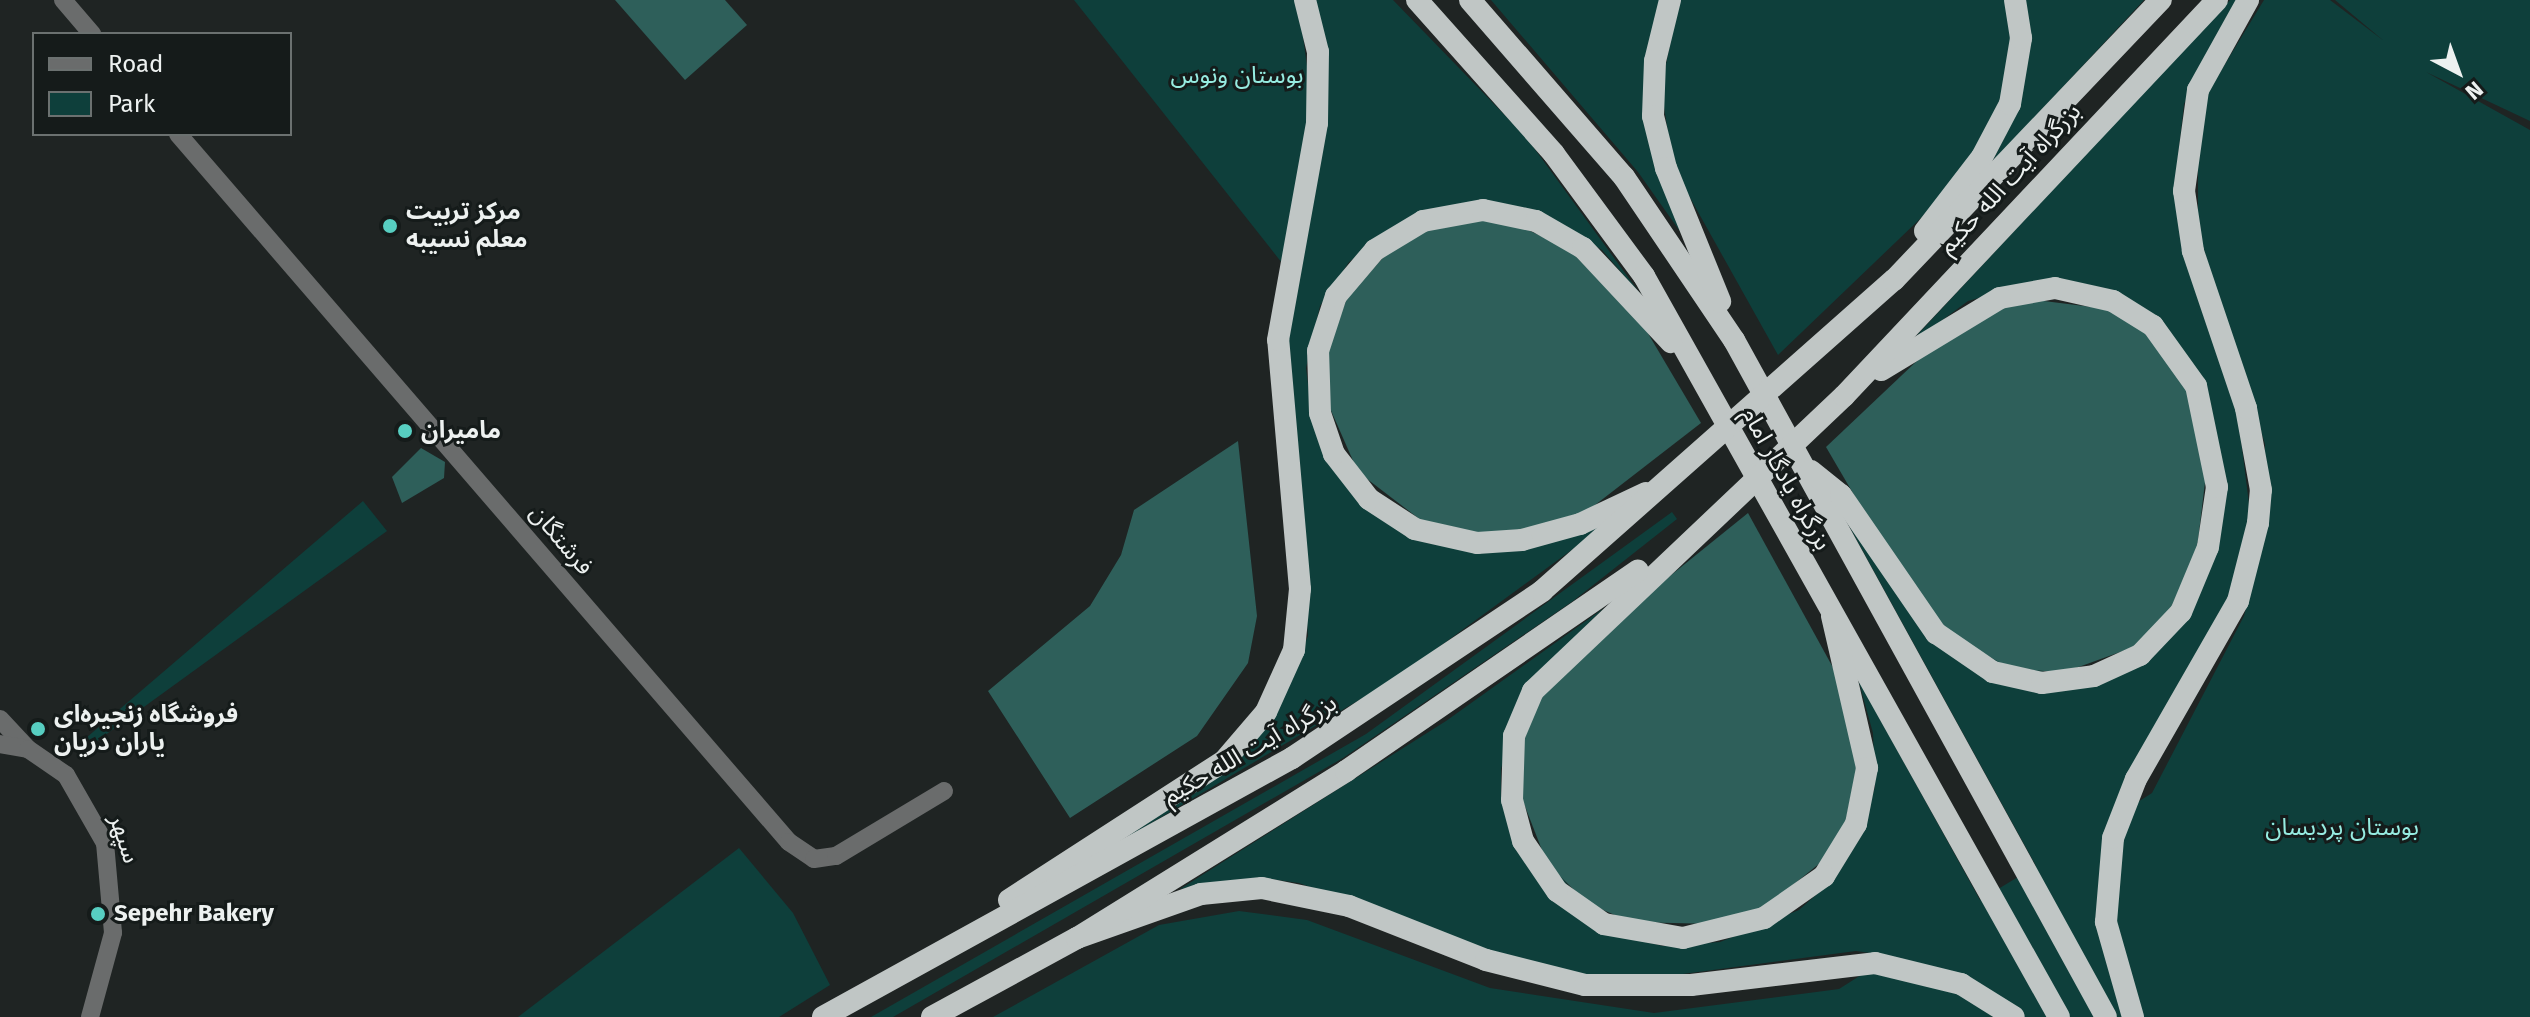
<!DOCTYPE html>
<html>
<head>
<meta charset="utf-8">
<style>
	body { margin:0 }
	#map { position:relative; width:2530px; height:1017px; overflow:hidden; background:#1f2423; font-family:"Fira Sans","Noto Sans Arabic",sans-serif }
	div>[style] { position:absolute }
	.green>* { inset:0; background:#0e3f3b }
	.forest>* { inset:0; background:#2e5f5a }
	.tertiary>* { height:18px; margin:-9px; padding:0 9px; transform-origin:9px; border-radius:9px; background:#6a6c6c }
	.trunk>* { height:22px; margin:-11px; padding:0 11px; transform-origin:11px; border-radius:11px; background:#c0c6c5 }
	.dots>* { width:22px; height:22px; translate:-50% -50%; box-sizing:border-box; border:4px solid #151b1a; border-radius:50% }
	span { translate:-50% -50%; white-space:nowrap; text-align:center; line-height:1.15; -webkit-text-stroke:6px #151b1a; paint-order:stroke }
	.park-label { font-size:24px; color:#96ece1 }
	.street-label { font-size:24px; color:#edf1f0 }
	.poi-label { font-size:24px; color:#edf1f0; font-weight:700 }
	.left { translate:0 -50%; text-align:left }
	.legend { position:absolute; left:32px; top:32px; width:260px; height:104px; box-sizing:border-box; background:#151b1a; border:2px solid #6b7170; margin:0; padding:10px 14px; list-style:none; font-size:24px; color:#edf1f0 }
	.legend li { display:flex; align-items:center; gap:16px; height:40px }
	.legend b { width:40px; border:2px solid #6b7170 }
	.north { position:absolute; left:2418px; top:32px; width:80px; height:80px; -webkit-text-stroke:6px #151b1a; paint-order:stroke; rotate:139deg; font-size:22px; font-weight:700; line-height:32px; text-align:center; color:#edf1f0 }
	.north::after { content:''; display:block; margin:auto; width:28px; height:36px; background:#edf1f0; clip-path:polygon(50% 0,100% 100%,50% 72%,0 100%) }
</style>
</head>
<body>
<div id="map">
	<div class="green">
		<i style="clip-path:polygon(1074px 0,1298px 0,1312px 103px,1282px 263px)"></i>
		<i style="clip-path:polygon(1315px 0,1393px 0,1526px 137px,1644px 299px,1602px 250px,1537px 211px,1493px 202px,1414px 215px,1349px 262px,1320px 306px,1306px 368px,1313px 424px,1409px 535px,1427px 543px,1472px 551px,1614px 519px,1398px 677px,1116px 844px,1207px 783px,1272px 719px,1308px 636px,1285px 345px,1308px 222px)"></i>
		<i style="clip-path:polygon(1491px 0,1660px 0,1646px 63px,1691px 247px,1638px 172px)"></i>
		<i style="clip-path:polygon(1679px 0,2006px 0,2012px 29px,2001px 105px,1982px 144px,1922px 217px,1778px 355px,1674px 169px,1661px 89px)"></i>
		<i style="clip-path:polygon(2024px 0,2144px 0,1991px 164px,2009px 128px)"></i>
		<i style="clip-path:polygon(2230px 0,2238px 0,2184px 104px,2175px 183px,2237px 408px,2250px 512px,2228px 604px,2111px 819px,2152px 793px,2244px 616px,2265px 534px,2265px 444px,2198px 231px,2198px 140px,2208px 92px,2264px 0,2330px 0,2384px 41px,2335px 0,2530px 0,2530px 121px,2426px 72px,2530px 130px,2530px 1017px,993px 1017px,1159px 925px,1239px 911px,1307px 920px,1490px 988px,1654px 1013px,1839px 989px,1891px 956px,1856px 951px,1668px 976px,1592px 976px,1514px 960px,1299px 883px,1263px 878px,1180px 889px,1446px 721px,1604px 608px,1523px 689px,1501px 769px,1501px 796px,1603px 932px,1663px 946px,1720px 942px,1799px 910px,1835px 878px,1860px 838px,1875px 787px,1873px 733px,1858px 679px,1980px 900px,2036px 866px,1833px 497px,1928px 637px,2091px 686px,2141px 665px,2179px 629px,2224px 480px,2207px 390px,2167px 329px,2108px 290px,2045px 279px,1968px 301px,1905px 348px)"></i>
		<i style="clip-path:polygon(363px 501px,387px 531px,90px 746px,86px 738px)"></i>
		<i style="clip-path:polygon(1672px 512px,1677px 519px,1573px 601px,1343px 758px,893px 1017px,871px 1017px,1366px 734px)"></i>
		<i style="clip-path:polygon(739px 848px,793px 913px,830px 985px,779px 1017px,518px 1017px)"></i>
	</div>
	<div class="forest">
		<i style="clip-path:polygon(615px 0,725px 0,747px 25px,685px 80px)"></i>
		<i style="clip-path:polygon(1485px 220px,1518px 225px,1570px 250px,1646px 330px,1701px 423px,1586px 512px,1543px 527px,1482px 534px,1422px 521px,1358px 472px,1329px 406px,1328px 347px,1347px 298px,1389px 251px,1424px 231px)"></i>
		<i style="clip-path:polygon(2029px 299px,2108px 309px,2148px 334px,2179px 373px,2192px 405px,2206px 474px,2197px 549px,2171px 608px,2134px 647px,2062px 673px,2008px 667px,1951px 635px,1892px 560px,1826px 447px,1938px 341px,1981px 315px)"></i>
		<i style="clip-path:polygon(1238px 441px,1257px 616px,1248px 663px,1197px 736px,1070px 818px,988px 691px,1090px 606px,1121px 555px,1134px 510px)"></i>
		<i style="clip-path:polygon(421px 448px,445px 462px,444px 478px,402px 503px,392px 477px)"></i>
		<i style="clip-path:polygon(1748px 513px,1836px 673px,1858px 760px,1846px 820px,1825px 859px,1763px 909px,1715px 924px,1631px 922px,1587px 903px,1547px 863px,1521px 796px,1522px 745px,1543px 690px,1608px 626px)"></i>
	</div>
	<div class="tertiary">
		<i style="left:63px;top:0;width:45px;rotate:49.5deg"></i>
		<i style="left:178px;top:134px;width:935px;rotate:49.21deg"></i>
		<i style="left:789px;top:842px;width:30px;rotate:34deg"></i>
		<i style="left:814px;top:859px;width:22px;rotate:-8deg"></i>
		<i style="left:836px;top:856px;width:126px;rotate:-31deg"></i>
		<i style="left:0;top:719px;width:41px;rotate:47deg"></i>
		<i style="left:0;top:744px;width:28px;rotate:10deg"></i>
		<i style="left:28px;top:749px;width:46px;rotate:34.4deg"></i>
		<i style="left:66px;top:775px;width:78px;rotate:60.2deg"></i>
		<i style="left:105px;top:843px;width:90px;rotate:84.9deg"></i>
		<i style="left:113px;top:933px;width:87px;rotate:105.3deg"></i>
	</div>
	<div class="trunk">
		<i style="left:1417px;top:0;width:206px;rotate:48.3deg"></i>
		<i style="left:1554px;top:154px;width:152px;rotate:53.6deg"></i>
		<i style="left:1644px;top:276px;width:849px;rotate:60.75deg"></i>
		<i style="left:1470px;top:0;width:235px;rotate:49deg"></i>
		<i style="left:1624px;top:177px;width:197px;rotate:56deg"></i>
		<i style="left:1734px;top:340px;width:772px;rotate:61.21deg"></i>
		<i style="left:1670px;top:0;width:63px;rotate:103.8deg"></i>
		<i style="left:1655px;top:61px;width:55px;rotate:92.1deg"></i>
		<i style="left:1653px;top:116px;width:54px;rotate:76deg"></i>
		<i style="left:1666px;top:168px;width:144px;rotate:67.9deg"></i>
		<i style="left:1925px;top:231px;width:93px;rotate:-52.4deg"></i>
		<i style="left:1982px;top:157px;width:60px;rotate:-62.2deg"></i>
		<i style="left:2010px;top:104px;width:67px;rotate:-80.5deg"></i>
		<i style="left:2021px;top:38px;width:38px;rotate:-99deg"></i>
		<i style="left:1811px;top:471px;width:38px;rotate:39deg"></i>
		<i style="left:1841px;top:495px;width:168px;rotate:55.5deg"></i>
		<i style="left:1936px;top:633px;width:69px;rotate:34.4deg"></i>
		<i style="left:1993px;top:672px;width:50px;rotate:12.7deg"></i>
		<i style="left:2042px;top:683px;width:52px;rotate:-7.7deg"></i>
		<i style="left:2094px;top:676px;width:51px;rotate:-24.5deg"></i>
		<i style="left:2140px;top:655px;width:59px;rotate:-46.4deg"></i>
		<i style="left:2181px;top:612px;width:70px;rotate:-67.4deg"></i>
		<i style="left:2208px;top:547px;width:61px;rotate:-81.5deg"></i>
		<i style="left:2217px;top:487px;width:103px;rotate:-101.7deg"></i>
		<i style="left:2196px;top:386px;width:74px;rotate:-125.6deg"></i>
		<i style="left:2153px;top:326px;width:47px;rotate:-148deg"></i>
		<i style="left:2113px;top:301px;width:59px;rotate:-167.4deg"></i>
		<i style="left:2055px;top:288px;width:56px;rotate:169.7deg"></i>
		<i style="left:2000px;top:298px;width:139px;rotate:148.8deg"></i>
		<i style="left:1646px;top:493px;width:73px;rotate:154.8deg"></i>
		<i style="left:1580px;top:524px;width:60px;rotate:164.6deg"></i>
		<i style="left:1522px;top:540px;width:45px;rotate:176.2deg"></i>
		<i style="left:1477px;top:543px;width:64px;rotate:-167.3deg"></i>
		<i style="left:1415px;top:529px;width:55px;rotate:-146.9deg"></i>
		<i style="left:1369px;top:499px;width:57px;rotate:-127.9deg"></i>
		<i style="left:1334px;top:454px;width:43px;rotate:-108.9deg"></i>
		<i style="left:1320px;top:413px;width:62px;rotate:-91.8deg"></i>
		<i style="left:1318px;top:351px;width:58px;rotate:-71.9deg"></i>
		<i style="left:1336px;top:296px;width:60px;rotate:-49.7deg"></i>
		<i style="left:1375px;top:250px;width:56px;rotate:-31.1deg"></i>
		<i style="left:1423px;top:221px;width:61px;rotate:-10.4deg"></i>
		<i style="left:1483px;top:210px;width:54px;rotate:11.7deg"></i>
		<i style="left:1536px;top:221px;width:54px;rotate:29.9deg"></i>
		<i style="left:1583px;top:248px;width:129px;rotate:46.9deg"></i>
		<i style="left:1832px;top:616px;width:156px;rotate:77deg"></i>
		<i style="left:1867px;top:768px;width:57px;rotate:101.1deg"></i>
		<i style="left:1856px;top:824px;width:61px;rotate:121.6deg"></i>
		<i style="left:1824px;top:876px;width:73px;rotate:145deg"></i>
		<i style="left:1764px;top:918px;width:83px;rotate:166.1deg"></i>
		<i style="left:1683px;top:938px;width:80px;rotate:-170deg"></i>
		<i style="left:1604px;top:924px;width:57px;rotate:-144.9deg"></i>
		<i style="left:1557px;top:891px;width:60px;rotate:-124.2deg"></i>
		<i style="left:1523px;top:841px;width:42px;rotate:-105deg"></i>
		<i style="left:1512px;top:800px;width:64px;rotate:-88.2deg"></i>
		<i style="left:1514px;top:736px;width:49px;rotate:-67.1deg"></i>
		<i style="left:1533px;top:691px;width:429px;rotate:-43.5deg"></i>
		<i style="left:1844px;top:396px;width:544px;rotate:-46.71deg"></i>
		<i style="left:1009px;top:900px;width:257px;rotate:-32.9deg"></i>
		<i style="left:1225px;top:760px;width:63px;rotate:-49.5deg"></i>
		<i style="left:1266px;top:712px;width:68px;rotate:-65.7deg"></i>
		<i style="left:1294px;top:650px;width:61px;rotate:-84.4deg"></i>
		<i style="left:1300px;top:589px;width:250px;rotate:-95deg"></i>
		<i style="left:1278px;top:340px;width:220px;rotate:-79.8deg"></i>
		<i style="left:1317px;top:123px;width:71px;rotate:-89.2deg"></i>
		<i style="left:1318px;top:52px;width:54px;rotate:-104deg"></i>
		<i style="left:1077px;top:938px;width:132px;rotate:-19.5deg"></i>
		<i style="left:1201px;top:894px;width:61px;rotate:-5.6deg"></i>
		<i style="left:1262px;top:888px;width:89px;rotate:11.7deg"></i>
		<i style="left:1349px;top:906px;width:147px;rotate:21.5deg"></i>
		<i style="left:1486px;top:960px;width:102px;rotate:14.2deg"></i>
		<i style="left:1585px;top:985px;width:106px"></i>
		<i style="left:1691px;top:985px;width:185px;rotate:-6.8deg"></i>
		<i style="left:1875px;top:963px;width:89px;rotate:13.7deg"></i>
		<i style="left:1961px;top:984px;width:62px;rotate:31.9deg"></i>
		<i style="left:823px;top:1017px;width:536px;rotate:-28.91deg"></i>
		<i style="left:1292px;top:758px;width:301px;rotate:-33.7deg"></i>
		<i style="left:1542px;top:591px;width:470px;rotate:-41.5deg"></i>
		<i style="left:1894px;top:280px;width:387px;rotate:-46.4deg"></i>
		<i style="left:932px;top:1017px;width:165px;rotate:-28.6deg"></i>
		<i style="left:1077px;top:938px;width:317px;rotate:-31.8deg"></i>
		<i style="left:1346px;top:771px;width:354px;rotate:-34.5deg"></i>
		<i style="left:2133px;top:1017px;width:99px;rotate:-105.9deg"></i>
		<i style="left:2106px;top:922px;width:84px;rotate:-85.2deg"></i>
		<i style="left:2113px;top:838px;width:63px;rotate:-68.7deg"></i>
		<i style="left:2136px;top:779px;width:205px;rotate:-60.2deg"></i>
		<i style="left:2238px;top:601px;width:81px;rotate:-75.6deg"></i>
		<i style="left:2258px;top:523px;width:33px;rotate:-85deg"></i>
		<i style="left:2261px;top:490px;width:83px;rotate:-100.4deg"></i>
		<i style="left:2246px;top:408px;width:166px;rotate:-108.7deg"></i>
		<i style="left:2193px;top:251px;width:61px;rotate:-98.5deg"></i>
		<i style="left:2184px;top:191px;width:102px;rotate:-82.1deg"></i>
		<i style="left:2198px;top:90px;width:103px;rotate:-60.9deg"></i>
	</div>
	<div class="dots">
		<i style="left:390px;top:226px;background:#57cec1"></i>
		<i style="left:405px;top:431px;background:#57cec1"></i>
		<i style="left:38px;top:729px;background:#57cec1"></i>
		<i style="left:98px;top:914px;background:#57cec1"></i>
	</div>
	<div class="park-label">
		<span style="left:1237px;top:76px">بوستان ونوس</span>
		<span style="left:2342px;top:828px">بوستان پردیسان</span>
	</div>
	<div class="street-label">
		<span style="left:2010px;top:179px;rotate:-47deg">بزرگراه آیت الله حکیم</span>
		<span style="left:1786px;top:479px;rotate:61deg">بزرگراه یادگار امام</span>
		<span style="left:561px;top:540px;rotate:50deg">فرشتگان</span>
		<span style="left:1250px;top:750px;rotate:-30deg">بزرگراه آیت الله حکیم</span>
		<span style="left:124px;top:839px;rotate:72deg">سپهر</span>
	</div>
	<div class="poi-label">
		<span class="left" style="left:406px;top:226px">مرکز تربیت<br>معلم نسیبه</span>
		<span class="left" style="left:421px;top:431px">مامیران</span>
		<span class="left" style="left:54px;top:729px">فروشگاه زنجیره‌ای<br>یاران دریان</span>
		<span class="left" style="left:114px;top:914px">Sepehr Bakery</span>
	</div>
	<ul class="legend">
	<li><b style="height:10px;background:#6a6c6c"></b>Road</li>
	<li><b style="height:22px;background:#0e3f3b"></b>Park</li>
	</ul>
	<div class="north">N</div>
</div>
</body>
</html>
